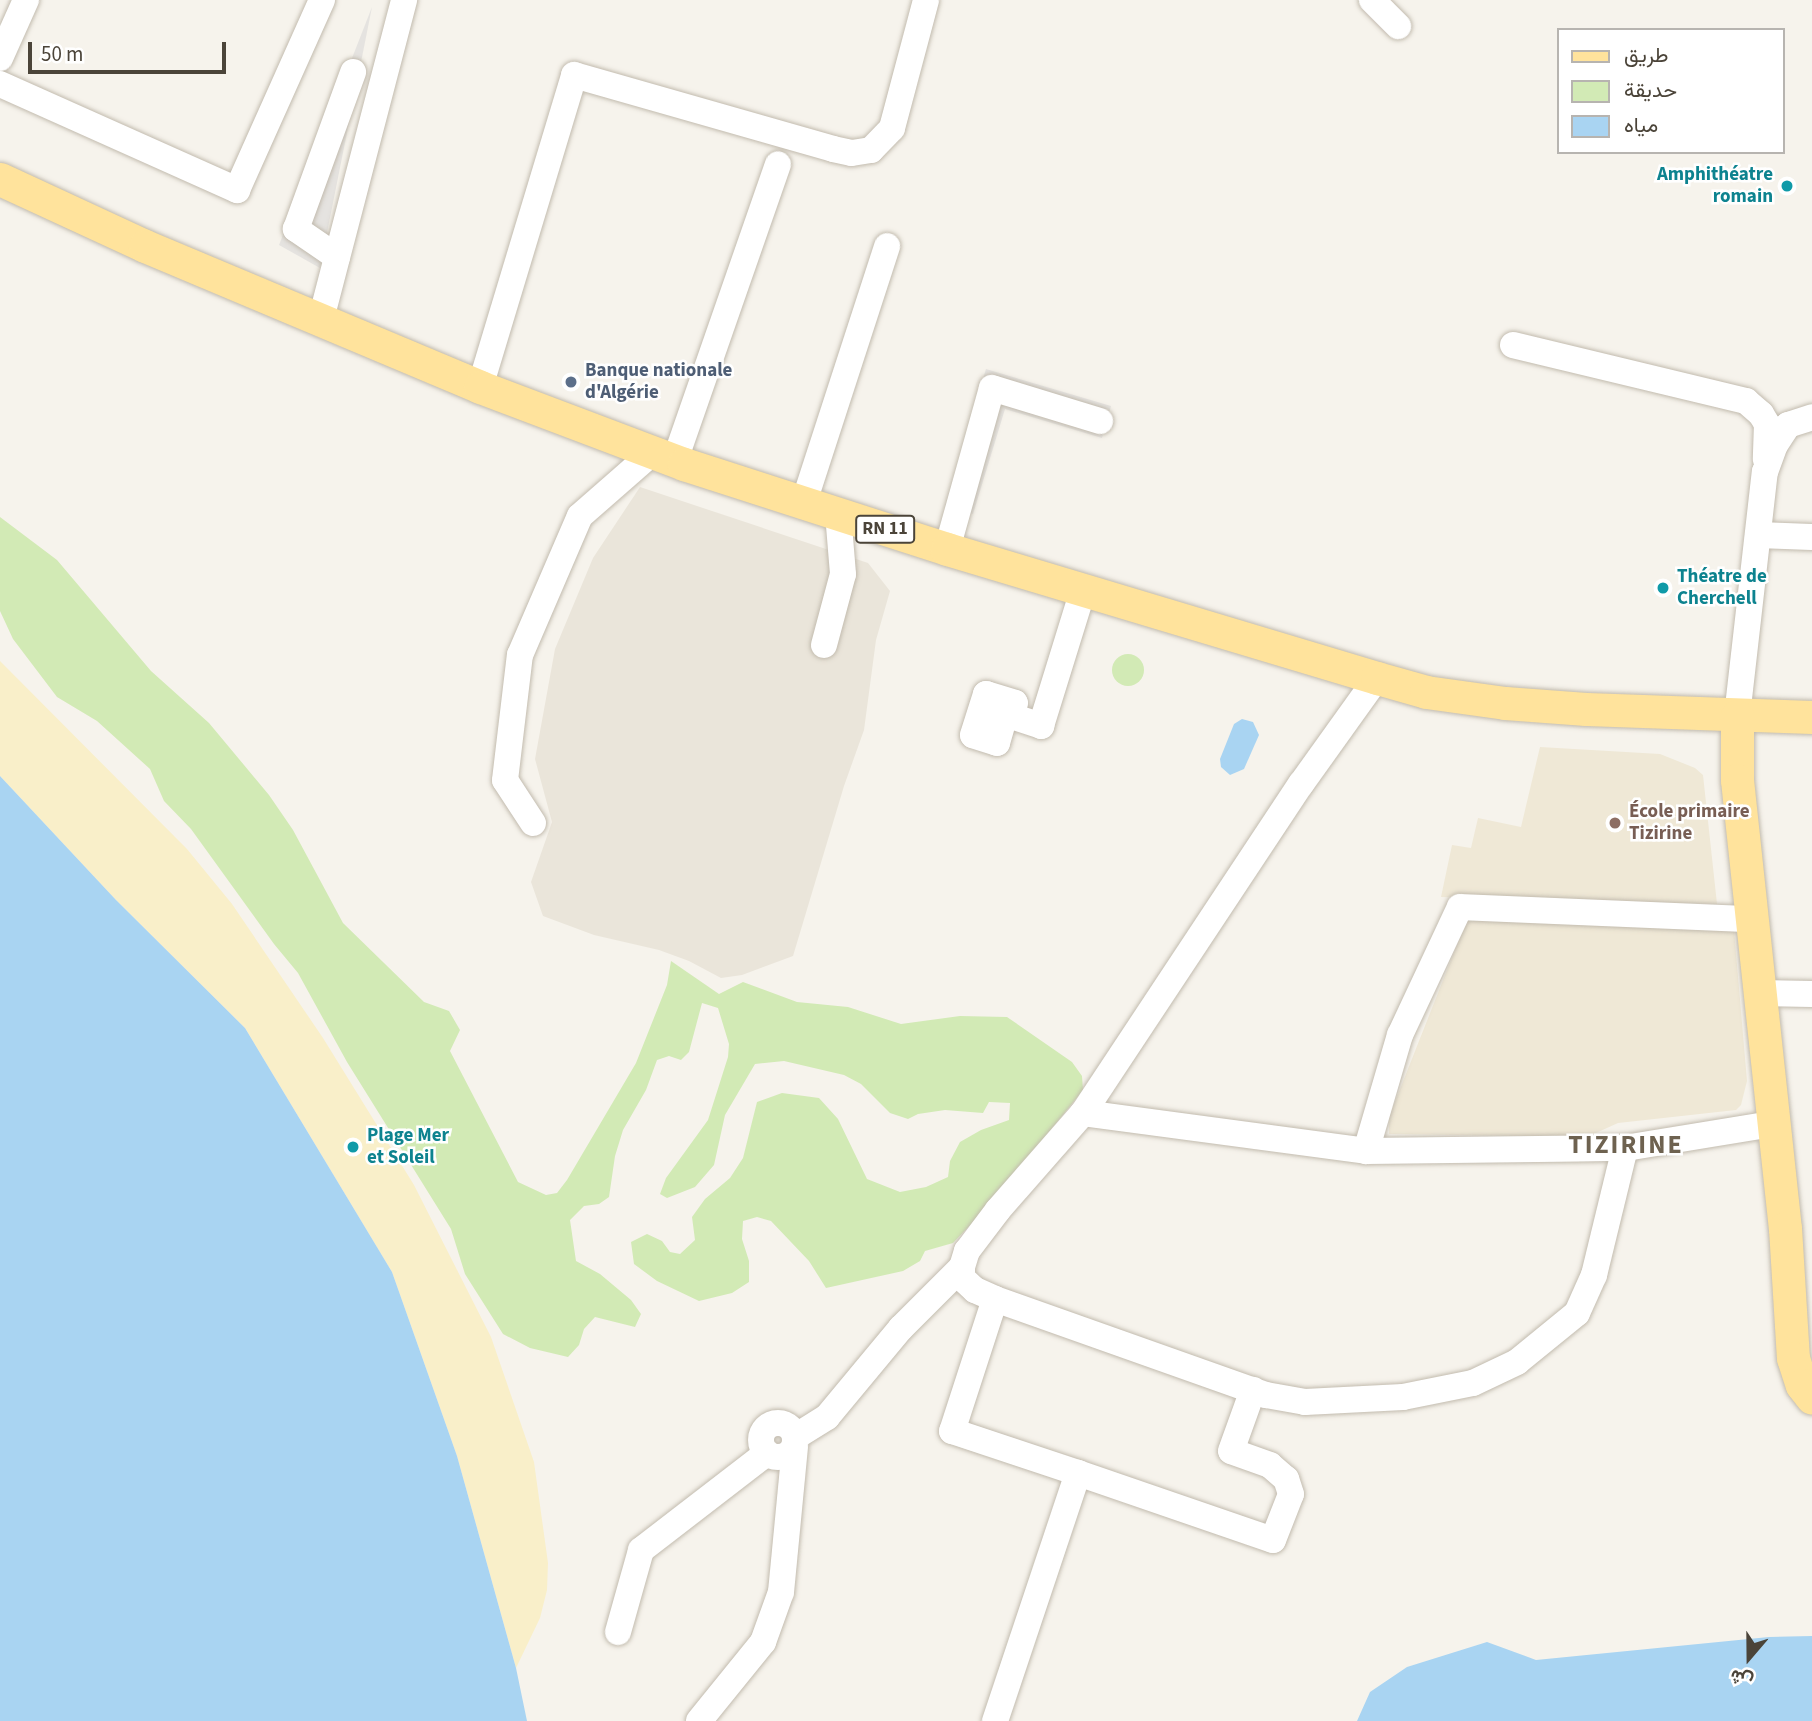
<!DOCTYPE html>
<html>
<head>
<meta charset="utf-8">
<style>
	body { margin:0 }
	#map { position:relative; width:1812px; height:1721px; overflow:hidden; background:#f6f3ec; font-family:"Source Sans 3",Vazirmatn,sans-serif }
	div>[style] { position:absolute }
	.residential>* { inset:0; background:#eae5da }
	.education>* { inset:0; background:#efe8d6 }
	.green>* { inset:0; background:#d2eab5 }
	.round { border-radius:50% }
	.sand>* { inset:0; background:#f9efc9 }
	.parking>* { inset:0; background:#e5e3e0 }
	.water>* { inset:0; background:#a9d4f2 }
	.roads { filter:drop-shadow(0 0 2px #c2bbae) drop-shadow(0 0 2px #c2bbae) }
	.minor>* { height:26px; margin:-13px; padding:0 13px; transform-origin:13px; border-radius:13px; background:#fff }
	.minor>.ring { margin:-13px; padding:0; box-sizing:content-box; background:none; border:26px solid #fff; border-radius:50% }
	.major>* { height:33px; margin:-16.5px; padding:0 16.5px; transform-origin:16.5px; border-radius:16.5px; background:#ffe39c }
	.dots>* { width:19px; height:19px; translate:-50% -50%; box-sizing:border-box; border:4px solid #fff; border-radius:50% }
	span { translate:-50% -50%; white-space:nowrap; text-align:center; line-height:1.15; -webkit-text-stroke:5px #fff; paint-order:stroke }
	.shield-label span { padding:2px 5px; background:#fff; border:2px solid; border-radius:5px; -webkit-text-stroke-width:0 }
	.shield-label { font-size:18px; color:#4b4439; font-weight:700 }
	.culture-label { font-size:19px; color:#0d838f; font-weight:700 }
	.right { translate:-100% -50%; text-align:right }
	.left { translate:0 -50%; text-align:left }
	.service-label { font-size:19px; color:#4e5e75; font-weight:700 }
	.education-label { font-size:19px; color:#785e54; font-weight:700 }
	.district-label { font-size:26px; color:#6e6250; font-weight:700; letter-spacing:2px }
	.legend { position:absolute; left:1557px; top:28px; width:228px; height:126px; box-sizing:border-box; background:#fff; border:2px solid #b7b4b0; margin:0; padding:9px 12px; list-style:none; font-size:21px; color:#4b4439 }
	.legend li { display:flex; align-items:center; gap:14px; height:35px }
	.legend b { width:35px; border:2px solid #b7b4b0 }
	.north { position:absolute; left:1714px; top:1623px; width:70px; height:70px; -webkit-text-stroke:5px #fff; paint-order:stroke; rotate:200deg; font-size:19px; font-weight:700; line-height:28px; text-align:center; color:#4b4439 }
	.north::after { content:''; display:block; margin:auto; width:24px; height:32px; background:#4b4439; clip-path:polygon(50% 0,100% 100%,50% 72%,0 100%) }
	.scale { position:absolute; left:28px; top:42px; width:198px; height:32px; box-sizing:border-box; border:4px solid #4b4439; border-top:0; padding-left:9px; font-size:21px; line-height:24px; white-space:nowrap; color:#4b4439; -webkit-text-stroke:5px #fff; paint-order:stroke }
</style>
</head>
<body>
<div id="map">
	<div class="residential">
		<i style="clip-path:polygon(640px 487px,868px 563px,890px 591px,876px 640px,864px 730px,844px 786px,793px 956px,742px 975px,721px 978px,689px 961px,659px 950px,594px 935px,543px 916px,531px 882px,552px 822px,535px 759px,555px 649px,593px 558px)"></i>
	</div>
	<div class="education">
		<i style="clip-path:polygon(1540px 747px,1660px 754px,1695px 768px,1703px 775px,1717px 904px,1441px 897px,1452px 845px,1471px 848px,1478px 818px,1521px 827px)"></i>
		<i style="clip-path:polygon(1468px 917px,1734px 930px,1747px 1081px,1741px 1105px,1736px 1110px,1618px 1123px,1587px 1137px,1389px 1134px,1389px 1117px)"></i>
	</div>
	<div class="green">
		<i style="clip-path:polygon(0 517px,57px 560px,151px 671px,209px 723px,269px 795px,293px 830px,343px 923px,424px 1002px,449px 1011px,460px 1030px,450px 1051px,518px 1182px,546px 1195px,557px 1193px,567px 1180px,636px 1063px,667px 985px,671px 961px,719px 994px,743px 982px,797px 1002px,848px 1007px,901px 1024px,960px 1016px,1007px 1017px,1072px 1062px,1082px 1076px,1083px 1090px,994px 1200px,953px 1243px,925px 1251px,920px 1261px,903px 1271px,826px 1288px,809px 1261px,771px 1221px,757px 1217px,743px 1221px,742px 1239px,749px 1261px,749px 1282px,732px 1293px,699px 1301px,657px 1281px,634px 1264px,631px 1242px,647px 1234px,662px 1241px,670px 1252px,680px 1254px,695px 1240px,692px 1217px,705px 1199px,730px 1178px,743px 1158px,757px 1102px,782px 1093px,819px 1098px,838px 1119px,867px 1179px,900px 1192px,926px 1187px,948px 1177px,950px 1161px,960px 1142px,981px 1130px,1009px 1120px,1010px 1103px,989px 1102px,983px 1113px,945px 1110px,918px 1114px,908px 1119px,890px 1113px,861px 1084px,844px 1075px,784px 1061px,755px 1064px,725px 1115px,714px 1165px,695px 1187px,667px 1198px,660px 1194px,666px 1178px,708px 1120px,728px 1057px,729px 1044px,718px 1008px,702px 1003px,689px 1052px,681px 1060px,669px 1056px,657px 1060px,646px 1090px,623px 1130px,615px 1156px,609px 1197px,599px 1204px,584px 1206px,570px 1220px,576px 1261px,600px 1274px,631px 1300px,641px 1314px,635px 1327px,595px 1317px,584px 1329px,579px 1345px,568px 1357px,530px 1348px,503px 1334px,465px 1274px,451px 1229px,347px 1062px,298px 973px,274px 944px,191px 829px,164px 801px,150px 769px,97px 721px,57px 697px,13px 639px,0 611px)"></i>
		<i class="round" style="left:1112px;top:654px;width:32px;height:32px"></i>
	</div>
	<div class="sand">
		<i style="clip-path:polygon(0 661px,187px 849px,232px 904px,323px 1038px,414px 1185px,491px 1337px,534px 1462px,548px 1563px,547px 1590px,540px 1618px,516px 1668px,457px 1456px,392px 1272px,245px 1028px,116px 900px,0 776px)"></i>
	</div>
	<div class="parking">
		<i style="clip-path:polygon(372px 7px,320px 268px,279px 245px)"></i>
		<i style="clip-path:polygon(986px 369px,1111px 406px,1102px 438px,1005px 409px,973px 514px,945px 506px)"></i>
	</div>
	<div class="water">
		<i style="clip-path:polygon(1242px 719px,1253px 722px,1259px 735px,1244px 769px,1230px 775px,1221px 767px,1220px 759px,1234px 724px)"></i>
		<i style="clip-path:polygon(0 776px,116px 900px,245px 1028px,392px 1272px,457px 1456px,516px 1668px,527px 1721px,0 1721px)"></i>
		<i style="clip-path:polygon(1812px 1636px,1812px 1721px,1357px 1721px,1370px 1692px,1407px 1667px,1487px 1642px,1536px 1660px,1769px 1637px)"></i>
	</div>
	<div class="roads">
		<div class="minor">
			<i style="left:1372px;top:0;width:37px;rotate:45deg"></i>
			<i style="left:0;top:58px;width:64px;rotate:-65.9deg"></i>
			<i style="left:0;top:84px;width:260px;rotate:24.1deg"></i>
			<i style="left:237px;top:190px;width:208px;rotate:-65.9deg"></i>
			<i style="left:337px;top:257px;width:50px;rotate:-145.7deg"></i>
			<i style="left:296px;top:229px;width:167px;rotate:-70deg"></i>
			<i style="left:321px;top:319px;width:330px;rotate:-75.4deg"></i>
			<i style="left:1513px;top:345px;width:240px;rotate:13.5deg"></i>
			<i style="left:1746px;top:401px;width:20px;rotate:41deg"></i>
			<i style="left:1761px;top:414px;width:12px;rotate:59deg"></i>
			<i style="left:1767px;top:424px;width:35px;rotate:92deg"></i>
			<i style="left:480px;top:387px;width:326px;rotate:-73.2deg"></i>
			<i style="left:574px;top:75px;width:269px;rotate:15.9deg"></i>
			<i style="left:833px;top:149px;width:19px;rotate:12deg"></i>
			<i style="left:852px;top:153px;width:19px;rotate:-9deg"></i>
			<i style="left:871px;top:150px;width:30px;rotate:-46deg"></i>
			<i style="left:892px;top:128px;width:132px;rotate:-75.1deg"></i>
			<i style="left:675px;top:460px;width:313px;rotate:-70.8deg"></i>
			<i style="left:804px;top:502px;width:269px;rotate:-72deg"></i>
			<i style="left:1758px;top:535px;width:54px;rotate:2.1deg"></i>
			<i style="left:947px;top:549px;width:167px;rotate:-74.4deg"></i>
			<i style="left:992px;top:388px;width:113px;rotate:17deg"></i>
			<i style="left:824px;top:645px;width:73px;rotate:-75deg"></i>
			<i style="left:843px;top:574px;width:61px;rotate:-94.7deg"></i>
			<i style="left:1011px;top:716px;width:6px;rotate:-171deg"></i>
			<i style="left:1005px;top:715px;width:29px;rotate:106deg"></i>
			<i style="left:997px;top:743px;width:25px;rotate:-162deg"></i>
			<i style="left:973px;top:735px;width:43px;rotate:-72.4deg"></i>
			<i style="left:986px;top:694px;width:30px;rotate:17deg"></i>
			<i style="left:1015px;top:703px;width:14px;rotate:107deg"></i>
			<i style="left:1011px;top:716px;width:32px;rotate:18deg"></i>
			<i style="left:1041px;top:726px;width:142px;rotate:-72.8deg"></i>
			<i style="left:1737px;top:716px;width:246px;rotate:-83.5deg"></i>
			<i style="left:1765px;top:472px;width:29px;rotate:-70deg"></i>
			<i style="left:1775px;top:445px;width:24px;rotate:-57deg"></i>
			<i style="left:1788px;top:425px;width:25px;rotate:-18deg"></i>
			<i style="left:533px;top:823px;width:51px;rotate:-123.1deg"></i>
			<i style="left:505px;top:780px;width:126px;rotate:-83.2deg"></i>
			<i style="left:520px;top:655px;width:151px;rotate:-66.7deg"></i>
			<i style="left:580px;top:516px;width:97px;rotate:-41.2deg"></i>
			<i style="left:1759px;top:993px;width:53px;rotate:1.1deg"></i>
			<i style="left:1083px;top:1113px;width:286px;rotate:7.6deg"></i>
			<i style="left:1366px;top:1151px;width:259px;rotate:-0.7deg"></i>
			<i style="left:1366px;top:1151px;width:121px;rotate:-73.7deg"></i>
			<i style="left:1400px;top:1035px;width:141px;rotate:-64.9deg"></i>
			<i style="left:1460px;top:907px;width:291px;rotate:2.4deg"></i>
			<i style="left:962px;top:1267px;width:11px;rotate:90deg"></i>
			<i style="left:962px;top:1278px;width:18px;rotate:43deg"></i>
			<i style="left:975px;top:1290px;width:22px;rotate:24deg"></i>
			<i style="left:995px;top:1299px;width:288px;rotate:19.5deg"></i>
			<i style="left:1266px;top:1395px;width:40px;rotate:10deg"></i>
			<i style="left:1305px;top:1402px;width:98px;rotate:-2.9deg"></i>
			<i style="left:1403px;top:1397px;width:71px;rotate:-11.3deg"></i>
			<i style="left:1473px;top:1383px;width:49px;rotate:-25.5deg"></i>
			<i style="left:1517px;top:1362px;width:77px;rotate:-39.2deg"></i>
			<i style="left:1577px;top:1313px;width:42px;rotate:-65.9deg"></i>
			<i style="left:1594px;top:1275px;width:131px;rotate:-76.3deg"></i>
			<i style="left:1625px;top:1148px;width:149px;rotate:-9.3deg"></i>
			<i style="left:995px;top:1299px;width:139px;rotate:108deg"></i>
			<i style="left:952px;top:1431px;width:133px;rotate:18.4deg"></i>
			<i style="left:1078px;top:1473px;width:262px;rotate:108.5deg"></i>
			<i class="ring" style="left:761px;top:1423px;width:8px;height:8px"></i>
			<i style="left:795px;top:1437px;width:38px;rotate:-32deg"></i>
			<i style="left:827px;top:1417px;width:116px;rotate:-50.3deg"></i>
			<i style="left:901px;top:1328px;width:86px;rotate:-45deg"></i>
			<i style="left:962px;top:1267px;width:17px;rotate:-73deg"></i>
			<i style="left:967px;top:1251px;width:51px;rotate:-52.9deg"></i>
			<i style="left:998px;top:1210px;width:129px;rotate:-48.8deg"></i>
			<i style="left:1083px;top:1113px;width:395px;rotate:-56.5deg"></i>
			<i style="left:1301px;top:784px;width:130px;rotate:-54.4deg"></i>
			<i style="left:1078px;top:1473px;width:206px;rotate:19deg"></i>
			<i style="left:1273px;top:1540px;width:49px;rotate:-68.6deg"></i>
			<i style="left:1291px;top:1494px;width:16px;rotate:-108deg"></i>
			<i style="left:1286px;top:1479px;width:21px;rotate:-139deg"></i>
			<i style="left:1270px;top:1465px;width:41px;rotate:-160.3deg"></i>
			<i style="left:1231px;top:1451px;width:65px;rotate:-70.2deg"></i>
			<i style="left:618px;top:1632px;width:85px;rotate:-74.3deg"></i>
			<i style="left:641px;top:1550px;width:159px;rotate:-37.6deg"></i>
			<i style="left:699px;top:1721px;width:102px;rotate:-51deg"></i>
			<i style="left:763px;top:1642px;width:53px;rotate:-70.2deg"></i>
			<i style="left:781px;top:1592px;width:146px;rotate:-84.5deg"></i>
		</div>
		<div class="major">
			<i style="left:0;top:179px;width:160px;rotate:24.8deg"></i>
			<i style="left:145px;top:246px;width:363px;rotate:22.8deg"></i>
			<i style="left:480px;top:387px;width:218px;rotate:20.7deg"></i>
			<i style="left:684px;top:464px;width:276px;rotate:17.9deg"></i>
			<i style="left:947px;top:549px;width:449px;rotate:16.7deg"></i>
			<i style="left:1377px;top:678px;width:51px;rotate:15.9deg"></i>
			<i style="left:1426px;top:692px;width:80px;rotate:7.9deg"></i>
			<i style="left:1505px;top:703px;width:81px;rotate:4.2deg"></i>
			<i style="left:1586px;top:709px;width:226px;rotate:2deg"></i>
			<i style="left:1737px;top:716px;width:64px;rotate:90deg"></i>
			<i style="left:1737px;top:780px;width:451px;rotate:83.9deg"></i>
			<i style="left:1785px;top:1228px;width:130px;rotate:86.5deg"></i>
			<i style="left:1793px;top:1358px;width:28px;rotate:72deg"></i>
			<i style="left:1802px;top:1385px;width:16px;rotate:52deg"></i>
		</div>
	</div>
	<div class="dots">
		<i style="left:1787px;top:186px;background:#0f9aa8"></i>
		<i style="left:571px;top:382px;background:#5c6f8a"></i>
		<i style="left:1663px;top:588px;background:#0f9aa8"></i>
		<i style="left:1615px;top:823px;background:#8d6e63"></i>
		<i style="left:353px;top:1147px;background:#0f9aa8"></i>
	</div>
	<div class="shield-label">
		<span style="left:885px;top:529px">RN 11</span>
	</div>
	<div class="culture-label">
		<span class="right" style="left:1773px;top:186px">Amphithéatre<br>romain</span>
		<span class="left" style="left:1677px;top:588px">Théatre de<br>Cherchell</span>
		<span class="left" style="left:367px;top:1147px">Plage Mer<br>et Soleil</span>
	</div>
	<div class="service-label">
		<span class="left" style="left:585px;top:382px">Banque nationale<br>d'Algérie</span>
	</div>
	<div class="education-label">
		<span class="left" style="left:1629px;top:823px">École primaire<br>Tizirine</span>
	</div>
	<div class="district-label">
		<span style="left:1626px;top:1145px">TIZIRINE</span>
	</div>
	<ul class="legend">
	<li><b style="height:9px;background:#ffe39c"></b>طريق</li>
	<li><b style="height:19px;background:#d2eab5"></b>حديقة</li>
	<li><b style="height:19px;background:#a9d4f2"></b>مياه</li>
	</ul>
	<div class="north">ش</div>
	<div class="scale">50 m</div>
</div>
</body>
</html>
